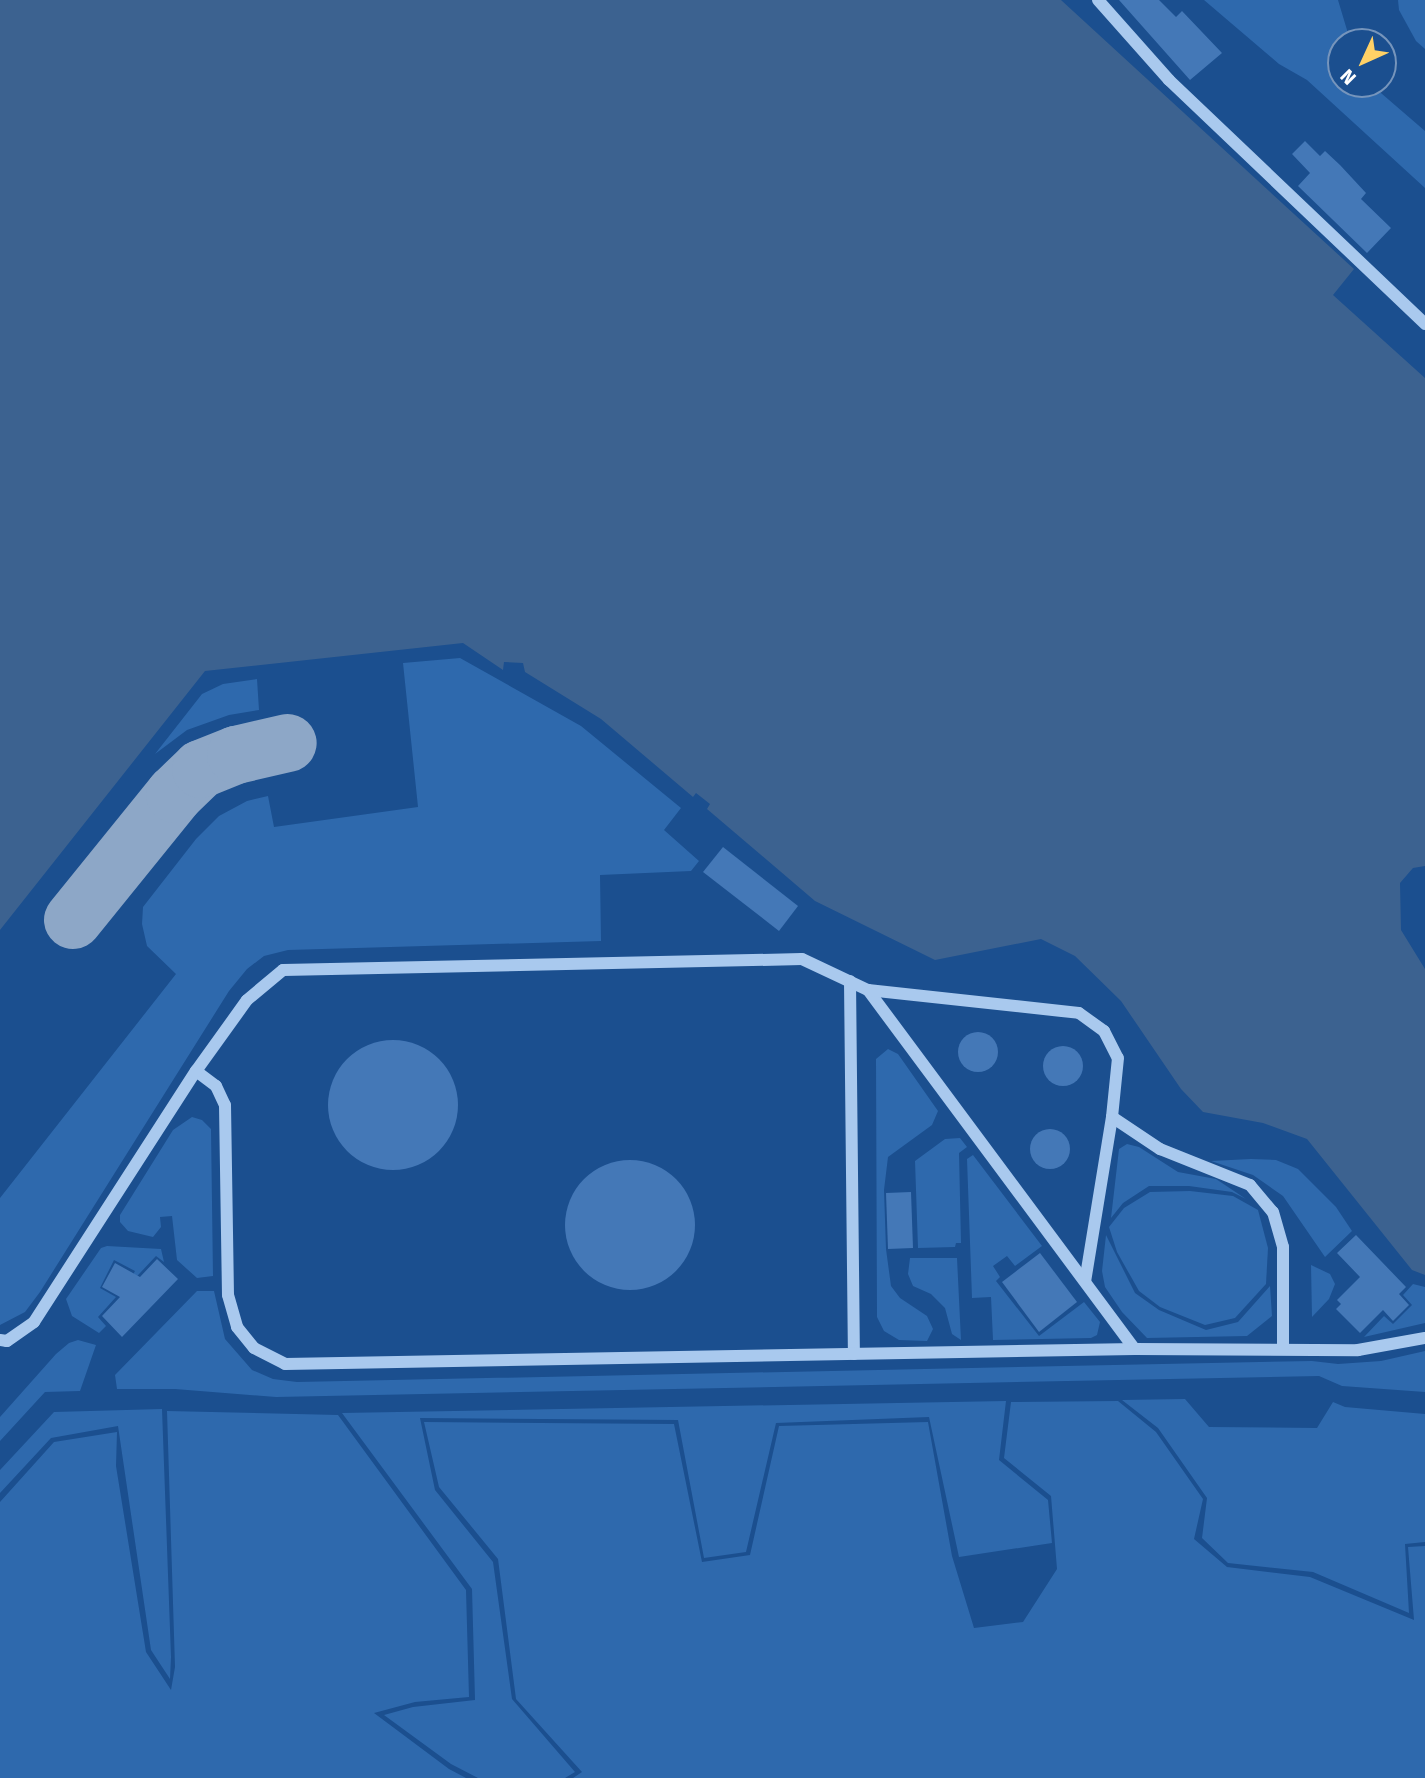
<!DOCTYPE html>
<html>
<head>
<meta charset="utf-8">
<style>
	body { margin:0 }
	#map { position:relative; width:1425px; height:1778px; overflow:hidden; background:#1b4f8f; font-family:"Fira Sans",sans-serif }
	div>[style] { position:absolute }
	.green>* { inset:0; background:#2e69ad }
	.water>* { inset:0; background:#3c6290 }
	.taxiway>* { height:58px; margin:-29px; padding:0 29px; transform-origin:29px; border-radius:29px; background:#8da7c7 }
	.building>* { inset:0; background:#4478b7 }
	.round { border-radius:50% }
	.minor>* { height:12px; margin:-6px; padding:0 6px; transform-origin:6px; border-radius:6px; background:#a9c9ee }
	span { translate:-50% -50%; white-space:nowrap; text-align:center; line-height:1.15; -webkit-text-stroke:5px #1b4f8f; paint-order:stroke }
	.north { position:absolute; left:1327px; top:28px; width:70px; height:70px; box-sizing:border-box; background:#1b4f8f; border:2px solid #7695bc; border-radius:50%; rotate:225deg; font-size:19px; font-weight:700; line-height:28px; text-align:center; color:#fff }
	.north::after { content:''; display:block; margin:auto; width:24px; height:32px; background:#ffd166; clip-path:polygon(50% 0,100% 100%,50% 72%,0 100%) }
</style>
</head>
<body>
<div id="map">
	<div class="green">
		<i style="clip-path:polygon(1204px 0,1338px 0,1350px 40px,1341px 42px,1341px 84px,1374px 87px,1425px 131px,1425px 188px,1307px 80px,1279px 64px)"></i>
		<i style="clip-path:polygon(1398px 0,1425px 0,1425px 49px,1416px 41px,1399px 10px)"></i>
		<i style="clip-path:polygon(460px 658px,581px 726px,681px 808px,664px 830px,699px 861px,691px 871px,600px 875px,601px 941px,288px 950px,264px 956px,247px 969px,229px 991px,40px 1292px,25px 1312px,0 1325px,0 1198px,176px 974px,147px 946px,142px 924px,143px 907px,196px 839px,219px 816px,247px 801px,268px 796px,274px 827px,418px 807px,403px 663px)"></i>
		<i style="clip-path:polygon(257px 679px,259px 710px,229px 715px,187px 730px,155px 754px,202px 694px,223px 684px)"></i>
		<i style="clip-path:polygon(888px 1049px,898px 1054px,938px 1111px,932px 1125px,888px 1157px,884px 1190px,886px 1249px,891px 1286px,900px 1298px,927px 1316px,933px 1329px,927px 1341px,899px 1340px,884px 1331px,877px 1317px,876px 1059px)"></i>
		<i style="clip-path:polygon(192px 1117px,202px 1120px,211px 1129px,213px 1276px,197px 1278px,177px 1260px,172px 1216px,160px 1217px,161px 1227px,153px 1237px,128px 1231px,120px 1222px,120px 1215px,173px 1130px)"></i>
		<i style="clip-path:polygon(960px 1138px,967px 1147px,959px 1153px,961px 1243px,956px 1243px,955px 1247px,918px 1248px,915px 1161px,945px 1139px)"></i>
		<i style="clip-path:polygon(1127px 1144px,1139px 1147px,1178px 1172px,1216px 1179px,1246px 1199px,1232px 1192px,1189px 1186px,1149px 1186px,1123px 1203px,1111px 1218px,1119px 1149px)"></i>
		<i style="clip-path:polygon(973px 1155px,1042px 1246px,1015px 1266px,1007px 1256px,993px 1266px,1000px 1277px,996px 1281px,1039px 1336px,1084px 1302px,1100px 1322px,1097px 1335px,1091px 1338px,993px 1340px,991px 1297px,972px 1298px,967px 1159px)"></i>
		<i style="clip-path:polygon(1251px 1159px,1276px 1160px,1298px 1169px,1336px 1207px,1352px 1231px,1325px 1257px,1283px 1196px,1253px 1175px,1211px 1161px)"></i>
		<i style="clip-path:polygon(1190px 1191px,1233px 1196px,1258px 1210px,1268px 1248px,1266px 1284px,1235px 1318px,1205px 1325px,1160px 1307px,1139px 1291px,1117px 1252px,1109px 1227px,1124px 1208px,1150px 1192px)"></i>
		<i style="clip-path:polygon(1106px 1235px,1135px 1293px,1159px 1310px,1206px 1330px,1238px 1322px,1270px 1286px,1272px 1316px,1247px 1336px,1147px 1338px,1122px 1312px,1105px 1287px,1102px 1271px)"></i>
		<i style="clip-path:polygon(107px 1246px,161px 1249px,164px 1262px,156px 1256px,125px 1289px,135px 1271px,114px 1260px,100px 1288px,116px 1297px,98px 1317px,106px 1326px,99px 1333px,72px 1316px,66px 1299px,101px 1248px)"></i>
		<i style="clip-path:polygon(910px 1258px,957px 1258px,961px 1340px,952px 1334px,945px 1308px,931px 1294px,913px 1286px,908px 1274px)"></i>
		<i style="clip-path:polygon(1311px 1265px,1330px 1274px,1335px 1284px,1329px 1299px,1312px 1317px)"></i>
		<i style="clip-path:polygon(1413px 1284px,1425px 1287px,1425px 1323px,1364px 1337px,1384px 1316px,1393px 1324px,1412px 1305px,1403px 1295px)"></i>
		<i style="clip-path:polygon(197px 1291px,214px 1291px,225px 1339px,252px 1370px,273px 1379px,297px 1382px,1312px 1361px,1338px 1364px,1381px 1361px,1425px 1351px,1425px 1392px,1342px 1386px,1319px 1376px,276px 1397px,175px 1389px,117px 1389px,115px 1375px)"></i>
		<i style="clip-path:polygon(78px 1340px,96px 1345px,80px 1391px,45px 1392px,0 1441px,0 1417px,56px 1354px,69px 1343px)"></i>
		<i style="clip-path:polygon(1185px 1399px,1209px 1427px,1317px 1428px,1333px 1402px,1345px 1407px,1425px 1414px,1425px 1542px,1405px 1544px,1409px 1613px,1313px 1572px,1228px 1563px,1202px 1538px,1207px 1498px,1158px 1428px,1122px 1400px)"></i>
		<i style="clip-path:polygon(1006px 1401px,999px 1460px,1048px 1500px,1052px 1543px,959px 1557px,929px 1417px,776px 1423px,746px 1552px,704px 1558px,678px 1420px,420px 1418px,435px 1490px,493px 1562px,512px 1699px,575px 1772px,565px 1778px,478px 1778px,451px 1764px,384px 1715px,413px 1707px,475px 1700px,472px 1589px,342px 1413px)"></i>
		<i style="clip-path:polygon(1118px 1401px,1156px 1432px,1203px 1499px,1194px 1539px,1227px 1567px,1310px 1577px,1414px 1620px,1408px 1547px,1425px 1546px,1425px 1778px,573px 1778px,582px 1772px,516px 1699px,498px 1559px,439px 1487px,424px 1422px,674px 1424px,702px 1562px,750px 1555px,779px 1426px,928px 1422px,952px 1556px,974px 1628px,1023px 1622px,1057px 1569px,1051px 1496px,1004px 1458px,1011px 1402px)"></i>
		<i style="clip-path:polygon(162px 1409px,171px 1657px,170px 1679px,151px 1650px,118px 1426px,51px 1438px,0 1493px,0 1470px,54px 1412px)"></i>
		<i style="clip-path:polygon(167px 1411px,338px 1415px,466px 1590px,469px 1697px,415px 1702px,374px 1713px,449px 1769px,466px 1778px,0 1778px,0 1502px,54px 1442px,117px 1432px,116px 1466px,146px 1652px,171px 1690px,175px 1667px)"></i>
	</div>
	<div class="water">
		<i style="clip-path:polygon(0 0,1061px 0,1354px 269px,1333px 295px,1425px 378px,1425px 866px,1413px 868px,1400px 883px,1401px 930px,1425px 969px,1425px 1275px,1412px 1270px,1307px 1139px,1263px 1123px,1203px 1112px,1181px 1089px,1121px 1001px,1075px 956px,1041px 939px,935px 960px,815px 901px,707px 809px,710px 804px,696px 793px,693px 797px,601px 719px,525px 672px,523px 663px,504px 662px,503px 670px,463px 643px,205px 671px,0 930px)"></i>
	</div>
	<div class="taxiway">
		<i style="left:73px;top:920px;width:162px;rotate:-51deg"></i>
		<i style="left:175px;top:794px;width:36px;rotate:-44deg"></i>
		<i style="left:201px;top:769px;width:38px;rotate:-22deg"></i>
		<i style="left:236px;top:755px;width:53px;rotate:-13deg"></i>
	</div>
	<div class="building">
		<i style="clip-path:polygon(1119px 0,1159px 0,1176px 17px,1182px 11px,1222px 53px,1190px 80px)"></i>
		<i style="clip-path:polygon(1305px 141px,1320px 156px,1325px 151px,1340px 165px,1366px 193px,1361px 199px,1391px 228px,1367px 253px,1298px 186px,1310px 173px,1292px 154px)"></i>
		<i style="clip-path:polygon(723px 847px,798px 906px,779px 931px,703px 872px)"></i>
		<i class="round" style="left:958px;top:1032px;width:40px;height:40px"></i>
		<i class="round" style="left:328px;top:1040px;width:130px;height:130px"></i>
		<i class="round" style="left:1043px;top:1046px;width:40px;height:40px"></i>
		<i class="round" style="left:1030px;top:1129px;width:40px;height:40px"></i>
		<i class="round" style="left:565px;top:1160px;width:130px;height:130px"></i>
		<i style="clip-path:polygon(911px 1192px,913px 1248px,888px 1249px,886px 1193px)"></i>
		<i style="clip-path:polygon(1356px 1235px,1406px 1287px,1399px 1294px,1409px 1305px,1393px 1321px,1383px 1310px,1360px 1333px,1336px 1309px,1341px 1304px,1337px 1300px,1360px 1277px,1337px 1253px)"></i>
		<i style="clip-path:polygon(1040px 1253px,1077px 1302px,1039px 1332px,1002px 1282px)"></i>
		<i style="clip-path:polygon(157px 1259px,178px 1279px,122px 1337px,102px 1316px,120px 1297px,102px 1287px,115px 1263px,140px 1277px)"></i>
	</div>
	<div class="minor">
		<i style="left:1098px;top:0;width:107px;rotate:48.4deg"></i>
		<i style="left:1169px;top:80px;width:354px;rotate:43.6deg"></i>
		<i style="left:850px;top:981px;width:373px;rotate:89.4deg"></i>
		<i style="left:868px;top:990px;width:447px;rotate:53.4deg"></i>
		<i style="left:196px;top:1071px;width:25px;rotate:37deg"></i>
		<i style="left:216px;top:1086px;width:21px;rotate:65deg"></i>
		<i style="left:225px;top:1105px;width:190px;rotate:89.1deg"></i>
		<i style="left:228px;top:1295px;width:33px;rotate:74deg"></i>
		<i style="left:237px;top:1327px;width:27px;rotate:51deg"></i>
		<i style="left:254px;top:1348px;width:35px;rotate:27deg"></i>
		<i style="left:285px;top:1364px;width:850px;rotate:-1.01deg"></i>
		<i style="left:1135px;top:1349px;width:223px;rotate:0.3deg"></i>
		<i style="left:1358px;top:1350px;width:68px;rotate:-10.2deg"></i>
		<i style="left:1112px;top:1117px;width:58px;rotate:33.7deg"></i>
		<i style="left:1160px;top:1149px;width:97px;rotate:21.8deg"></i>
		<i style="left:1250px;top:1185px;width:35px;rotate:50deg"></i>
		<i style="left:1273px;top:1212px;width:36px;rotate:74deg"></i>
		<i style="left:1283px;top:1247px;width:102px;rotate:90deg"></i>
		<i style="left:0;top:1340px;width:7px;rotate:8deg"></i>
		<i style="left:7px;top:1341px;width:33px;rotate:-35deg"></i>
		<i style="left:34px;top:1322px;width:299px;rotate:-57.2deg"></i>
		<i style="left:196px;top:1071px;width:87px;rotate:-54.3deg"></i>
		<i style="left:247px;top:1000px;width:47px;rotate:-39.8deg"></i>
		<i style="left:283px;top:970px;width:519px;rotate:-1.21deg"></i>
		<i style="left:802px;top:959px;width:73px;rotate:25.2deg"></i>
		<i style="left:868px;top:990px;width:212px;rotate:6.2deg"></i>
		<i style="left:1079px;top:1013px;width:31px;rotate:36deg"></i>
		<i style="left:1104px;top:1031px;width:30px;rotate:63deg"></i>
		<i style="left:1118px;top:1058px;width:59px;rotate:95.8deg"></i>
		<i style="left:1112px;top:1117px;width:166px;rotate:99.3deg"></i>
	</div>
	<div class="north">N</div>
</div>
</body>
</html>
